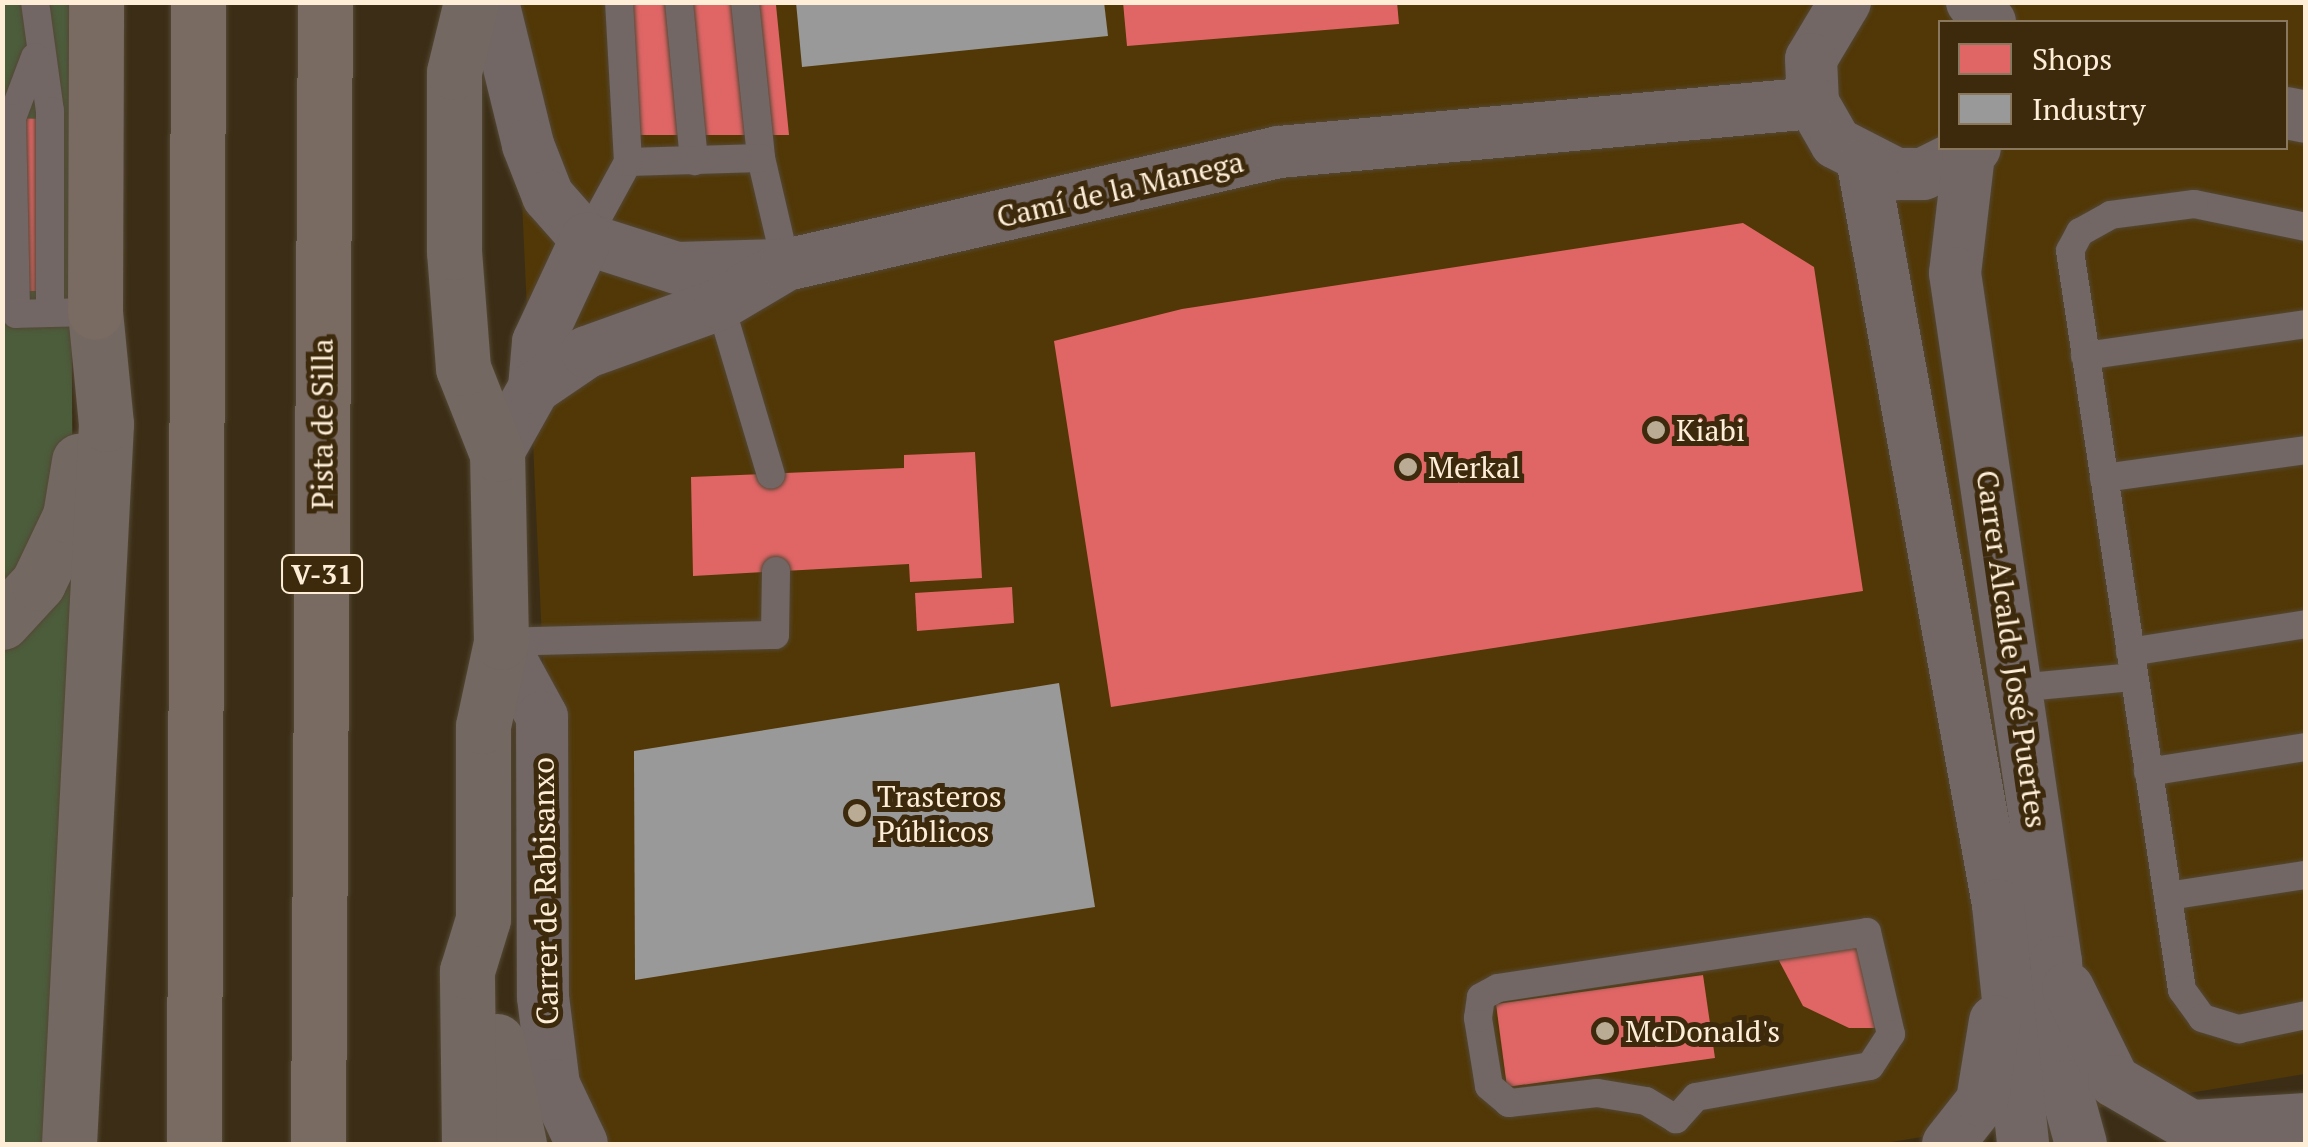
<!DOCTYPE html>
<html>
<head>
<meta charset="utf-8">
<style>
	body { margin:0 }
	#map { position:relative; width:2308px; height:1147px; overflow:hidden; background:#3c2e16; font-family:"PT Serif",serif }
	div>[style] { position:absolute }
	.built>* { inset:0; background:#523806 }
	.green>* { inset:0; background:#4c5d3c }
	.shops>* { inset:0; background:#e06666 }
	.industry>* { inset:0; background:#999 }
	.roads { filter:drop-shadow(0 0 2px #544835) drop-shadow(0 0 2px #544835) }
	.lane>* { height:28px; margin:-14px; padding:0 14px; transform-origin:14px; border-radius:14px; background:#726764 }
	.street>* { height:52px; margin:-26px; padding:0 26px; transform-origin:26px; border-radius:26px; background:#726764 }
	.secondary>* { height:55px; margin:-27.5px; padding:0 27.5px; transform-origin:27.5px; border-radius:27.5px; background:#746862 }
	.highway>* { height:55px; margin:-27.5px; padding:0 27.5px; transform-origin:27.5px; border-radius:27.5px; background:#796a62 }
	.dots>* { width:28px; height:28px; translate:-50% -50%; box-sizing:border-box; border:5px solid #3d2a0d; border-radius:50% }
	span { translate:-50% -50%; white-space:nowrap; text-align:center; line-height:1.15; -webkit-text-stroke:10px #3d2a0d; paint-order:stroke }
	.shield-label span { padding:2px 8px; background:#3d2a0d; border:2px solid; border-radius:8px; -webkit-text-stroke-width:0 }
	.shield-label { font-size:28px; color:#feeed8; font-weight:700 }
	.street-label { font-size:30px; color:#feeed8 }
	.poi-label { font-size:30px; color:#feeed8 }
	.left { translate:0 -50%; text-align:left }
	.frame { position:absolute; inset:0; border:5px solid #feeed8; pointer-events:none }
	.legend { position:absolute; left:1938px; top:20px; width:350px; height:130px; box-sizing:border-box; background:#3d2a0d; border:2px solid #8a785e; margin:0; padding:12px 18px; list-style:none; font-size:30px; color:#feeed8 }
	.legend li { display:flex; align-items:center; gap:20px; height:50px }
	.legend b { width:50px; border:2px solid #8a785e }
</style>
</head>
<body>
<div id="map">
	<div class="built">
		<i style="clip-path:polygon(evenodd,513px 3px,2305px 3px,2305px 1074px,1879px 1144px,588px 1144px,564px 1122px,513px 3px,1940px 22px,2286px 22px,2286px 148px,1940px 148px,1940px 22px)"></i>
	</div>
	<div class="green">
		<i style="clip-path:polygon(2px 3px,70px 3px,76px 1144px,3px 1144px)"></i>
	</div>
	<div class="shops">
		<i style="clip-path:polygon(1123px 2px,1397px 2px,1399px 24px,1127px 46px)"></i>
		<i style="clip-path:polygon(628px 4px,776px 5px,789px 135px,627px 135px)"></i>
		<i style="clip-path:polygon(2px 118px,46px 119px,45px 291px,2px 291px)"></i>
		<i style="clip-path:polygon(1743px 223px,1814px 267px,1863px 591px,1111px 707px,1054px 341px,1182px 309px)"></i>
		<i style="clip-path:polygon(975px 452px,982px 578px,910px 582px,909px 564px,693px 576px,691px 477px,904px 468px,904px 455px)"></i>
		<i style="clip-path:polygon(1012px 587px,1014px 623px,917px 631px,915px 593px)"></i>
		<i style="clip-path:polygon(1863px 940px,1876px 1028px,1849px 1028px,1803px 1006px,1775px 953px)"></i>
		<i style="clip-path:polygon(1703px 975px,1715px 1058px,1507px 1087px,1496px 1004px)"></i>
	</div>
	<div class="industry">
		<i style="clip-path:polygon(796px 2px,1104px 2px,1108px 36px,802px 67px)"></i>
		<i style="clip-path:polygon(1059px 683px,1095px 907px,635px 980px,634px 751px)"></i>
	</div>
	<div class="roads">
		<div class="lane">
			<i style="left:35px;top:2px;width:110px;rotate:82.2deg"></i>
			<i style="left:50px;top:111px;width:202px;rotate:90deg"></i>
			<i style="left:679px;top:2px;width:160px;rotate:84.6deg"></i>
			<i style="left:745px;top:2px;width:157px;rotate:84.1deg"></i>
			<i style="left:761px;top:158px;width:110px;rotate:76.8deg"></i>
			<i style="left:35px;top:57px;width:65px;rotate:110.7deg"></i>
			<i style="left:12px;top:118px;width:196px;rotate:88.8deg"></i>
			<i style="left:16px;top:314px;width:79px;rotate:-1.5deg"></i>
			<i style="left:628px;top:162px;width:133px;rotate:-1.7deg"></i>
			<i style="left:2306px;top:227px;width:114px;rotate:-168.4deg"></i>
			<i style="left:2194px;top:204px;width:84px;rotate:172.5deg"></i>
			<i style="left:2111px;top:215px;width:35px;rotate:151deg"></i>
			<i style="left:2080px;top:232px;width:21px;rotate:118deg"></i>
			<i style="left:2070px;top:251px;width:747px;rotate:81.38deg"></i>
			<i style="left:2182px;top:990px;width:34px;rotate:54deg"></i>
			<i style="left:2202px;top:1018px;width:39px;rotate:17deg"></i>
			<i style="left:2239px;top:1029px;width:68px;rotate:-11.8deg"></i>
			<i style="left:586px;top:239px;width:88px;rotate:-61.4deg"></i>
			<i style="left:628px;top:162px;width:160px;rotate:-93.2deg"></i>
			<i style="left:720px;top:304px;width:178px;rotate:73.4deg"></i>
			<i style="left:2085px;top:356px;width:223px;rotate:-8.2deg"></i>
			<i style="left:2104px;top:478px;width:204px;rotate:-7.9deg"></i>
			<i style="left:501px;top:642px;width:274px;rotate:-1.5deg"></i>
			<i style="left:775px;top:635px;width:64px;rotate:-89.1deg"></i>
			<i style="left:2130px;top:652px;width:178px;rotate:-9deg"></i>
			<i style="left:2016px;top:688px;width:118px;rotate:-5.4deg"></i>
			<i style="left:2148px;top:772px;width:160px;rotate:-9deg"></i>
			<i style="left:2168px;top:896px;width:140px;rotate:-8.7deg"></i>
			<i style="left:1867px;top:932px;width:105px;rotate:76.8deg"></i>
			<i style="left:1891px;top:1034px;width:38px;rotate:123deg"></i>
			<i style="left:1870px;top:1066px;width:177px;rotate:169.9deg"></i>
			<i style="left:1696px;top:1097px;width:30px;rotate:132deg"></i>
			<i style="left:1676px;top:1119px;width:35px;rotate:-149deg"></i>
			<i style="left:1646px;top:1101px;width:50px;rotate:-170.7deg"></i>
			<i style="left:1597px;top:1093px;width:89px;rotate:173.5deg"></i>
			<i style="left:1509px;top:1103px;width:26px;rotate:-140deg"></i>
			<i style="left:1489px;top:1086px;width:69px;rotate:-99.2deg"></i>
			<i style="left:1478px;top:1018px;width:21px;rotate:-82deg"></i>
			<i style="left:1481px;top:997px;width:19px;rotate:-28deg"></i>
			<i style="left:1498px;top:988px;width:373px;rotate:-8.6deg"></i>
		</div>
		<div class="street">
			<i style="left:493px;top:2px;width:147px;rotate:76.2deg"></i>
			<i style="left:528px;top:145px;width:55px;rotate:68.6deg"></i>
			<i style="left:548px;top:196px;width:57px;rotate:48.5deg"></i>
			<i style="left:586px;top:239px;width:96px;rotate:17.7deg"></i>
			<i style="left:677px;top:268px;width:102px;rotate:-1.7deg"></i>
			<i style="left:1845px;top:2px;width:66px;rotate:120.8deg"></i>
			<i style="left:1811px;top:59px;width:44px;rotate:87.4deg"></i>
			<i style="left:1813px;top:103px;width:46px;rotate:60.1deg"></i>
			<i style="left:1836px;top:143px;width:68px;rotate:27.3deg"></i>
			<i style="left:1896px;top:174px;width:27px"></i>
			<i style="left:1923px;top:174px;width:58px;rotate:-26.6deg"></i>
			<i style="left:1972px;top:2px;width:27px;rotate:48deg"></i>
			<i style="left:2286px;top:113px;width:20px;rotate:11deg"></i>
			<i style="left:1969px;top:154px;width:120px;rotate:96.7deg"></i>
			<i style="left:1955px;top:273px;width:696px;rotate:81.66deg"></i>
			<i style="left:2056px;top:962px;width:124px;rotate:85.8deg"></i>
			<i style="left:2065px;top:1086px;width:60px;rotate:74.6deg"></i>
			<i style="left:1863px;top:164px;width:753px;rotate:79.67deg"></i>
			<i style="left:1998px;top:905px;width:240px;rotate:84deg"></i>
			<i style="left:534px;top:388px;width:46px;rotate:-85deg"></i>
			<i style="left:538px;top:342px;width:114px;rotate:-65deg"></i>
			<i style="left:497px;top:454px;width:76px;rotate:-60.7deg"></i>
			<i style="left:534px;top:388px;width:64px;rotate:-34.2deg"></i>
			<i style="left:587px;top:352px;width:141px;rotate:-19.8deg"></i>
			<i style="left:720px;top:304px;width:77px;rotate:-30.6deg"></i>
			<i style="left:786px;top:265px;width:506px;rotate:-12.91deg"></i>
			<i style="left:1279px;top:152px;width:536px;rotate:-5.24deg"></i>
			<i style="left:501px;top:642px;width:85px;rotate:61.3deg"></i>
			<i style="left:542px;top:717px;width:280px;rotate:89.8deg"></i>
			<i style="left:543px;top:997px;width:89px;rotate:82.9deg"></i>
			<i style="left:554px;top:1085px;width:65px;rotate:64.6deg"></i>
			<i style="left:2068px;top:988px;width:104px;rotate:63.7deg"></i>
			<i style="left:2114px;top:1081px;width:89px;rotate:30.3deg"></i>
			<i style="left:2191px;top:1126px;width:115px;rotate:-3.5deg"></i>
			<i style="left:1948px;top:1144px;width:55px;rotate:-51.7deg"></i>
			<i style="left:1982px;top:1101px;width:81px;rotate:-80.8deg"></i>
		</div>
		<div class="secondary">
			<i style="left:2px;top:622px;width:53px;rotate:-47.3deg"></i>
			<i style="left:38px;top:583px;width:74px;rotate:-64.5deg"></i>
			<i style="left:70px;top:516px;width:56px;rotate:-80.7deg"></i>
			<i style="left:497px;top:1041px;width:105px;rotate:77.9deg"></i>
			<i style="left:69px;top:1144px;width:721px;rotate:-87.06deg"></i>
			<i style="left:106px;top:424px;width:113px;rotate:-95.6deg"></i>
			<i style="left:469px;top:1144px;width:173px;rotate:-90.7deg"></i>
			<i style="left:467px;top:971px;width:54px;rotate:-72.9deg"></i>
			<i style="left:483px;top:919px;width:193px;rotate:-90deg"></i>
			<i style="left:483px;top:726px;width:86px;rotate:-77.9deg"></i>
			<i style="left:501px;top:642px;width:188px;rotate:-91.2deg"></i>
			<i style="left:497px;top:454px;width:92px;rotate:-111.6deg"></i>
			<i style="left:463px;top:368px;width:116px;rotate:-94.4deg"></i>
			<i style="left:454px;top:252px;width:180px;rotate:-90deg"></i>
			<i style="left:454px;top:72px;width:72px;rotate:-76.3deg"></i>
		</div>
		<div class="highway">
			<i style="left:95px;top:312px;width:310px;rotate:-89.8deg"></i>
			<i style="left:194px;top:1144px;width:1142px;rotate:-89.8deg"></i>
			<i style="left:318px;top:1144px;width:1142px;rotate:-89.65deg"></i>
		</div>
	</div>
	<div class="dots">
		<i style="left:1656px;top:430px;background:#baab94"></i>
		<i style="left:1408px;top:467px;background:#baab94"></i>
		<i style="left:857px;top:813px;background:#baab94"></i>
		<i style="left:1605px;top:1031px;background:#baab94"></i>
	</div>
	<div class="shield-label">
		<span style="left:322px;top:574px">V-31</span>
	</div>
	<div class="street-label">
		<span style="left:1120px;top:189px;rotate:-13deg">Camí de la Manega</span>
		<span style="left:322px;top:424px;rotate:-90deg">Pista de Silla</span>
		<span style="left:2012px;top:649px;rotate:82deg">Carrer Alcalde José Puertes</span>
		<span style="left:545px;top:891px;rotate:-91deg">Carrer de Rabisanxo</span>
	</div>
	<div class="poi-label">
		<span class="left" style="left:1676px;top:430px">Kiabi</span>
		<span class="left" style="left:1428px;top:467px">Merkal</span>
		<span class="left" style="left:877px;top:813px">Trasteros<br>Públicos</span>
		<span class="left" style="left:1625px;top:1031px">McDonald's</span>
	</div>
	<div class="frame"></div>
	<ul class="legend">
	<li><b style="height:28px;background:#e06666"></b>Shops</li>
	<li><b style="height:28px;background:#999"></b>Industry</li>
	</ul>
</div>
</body>
</html>
